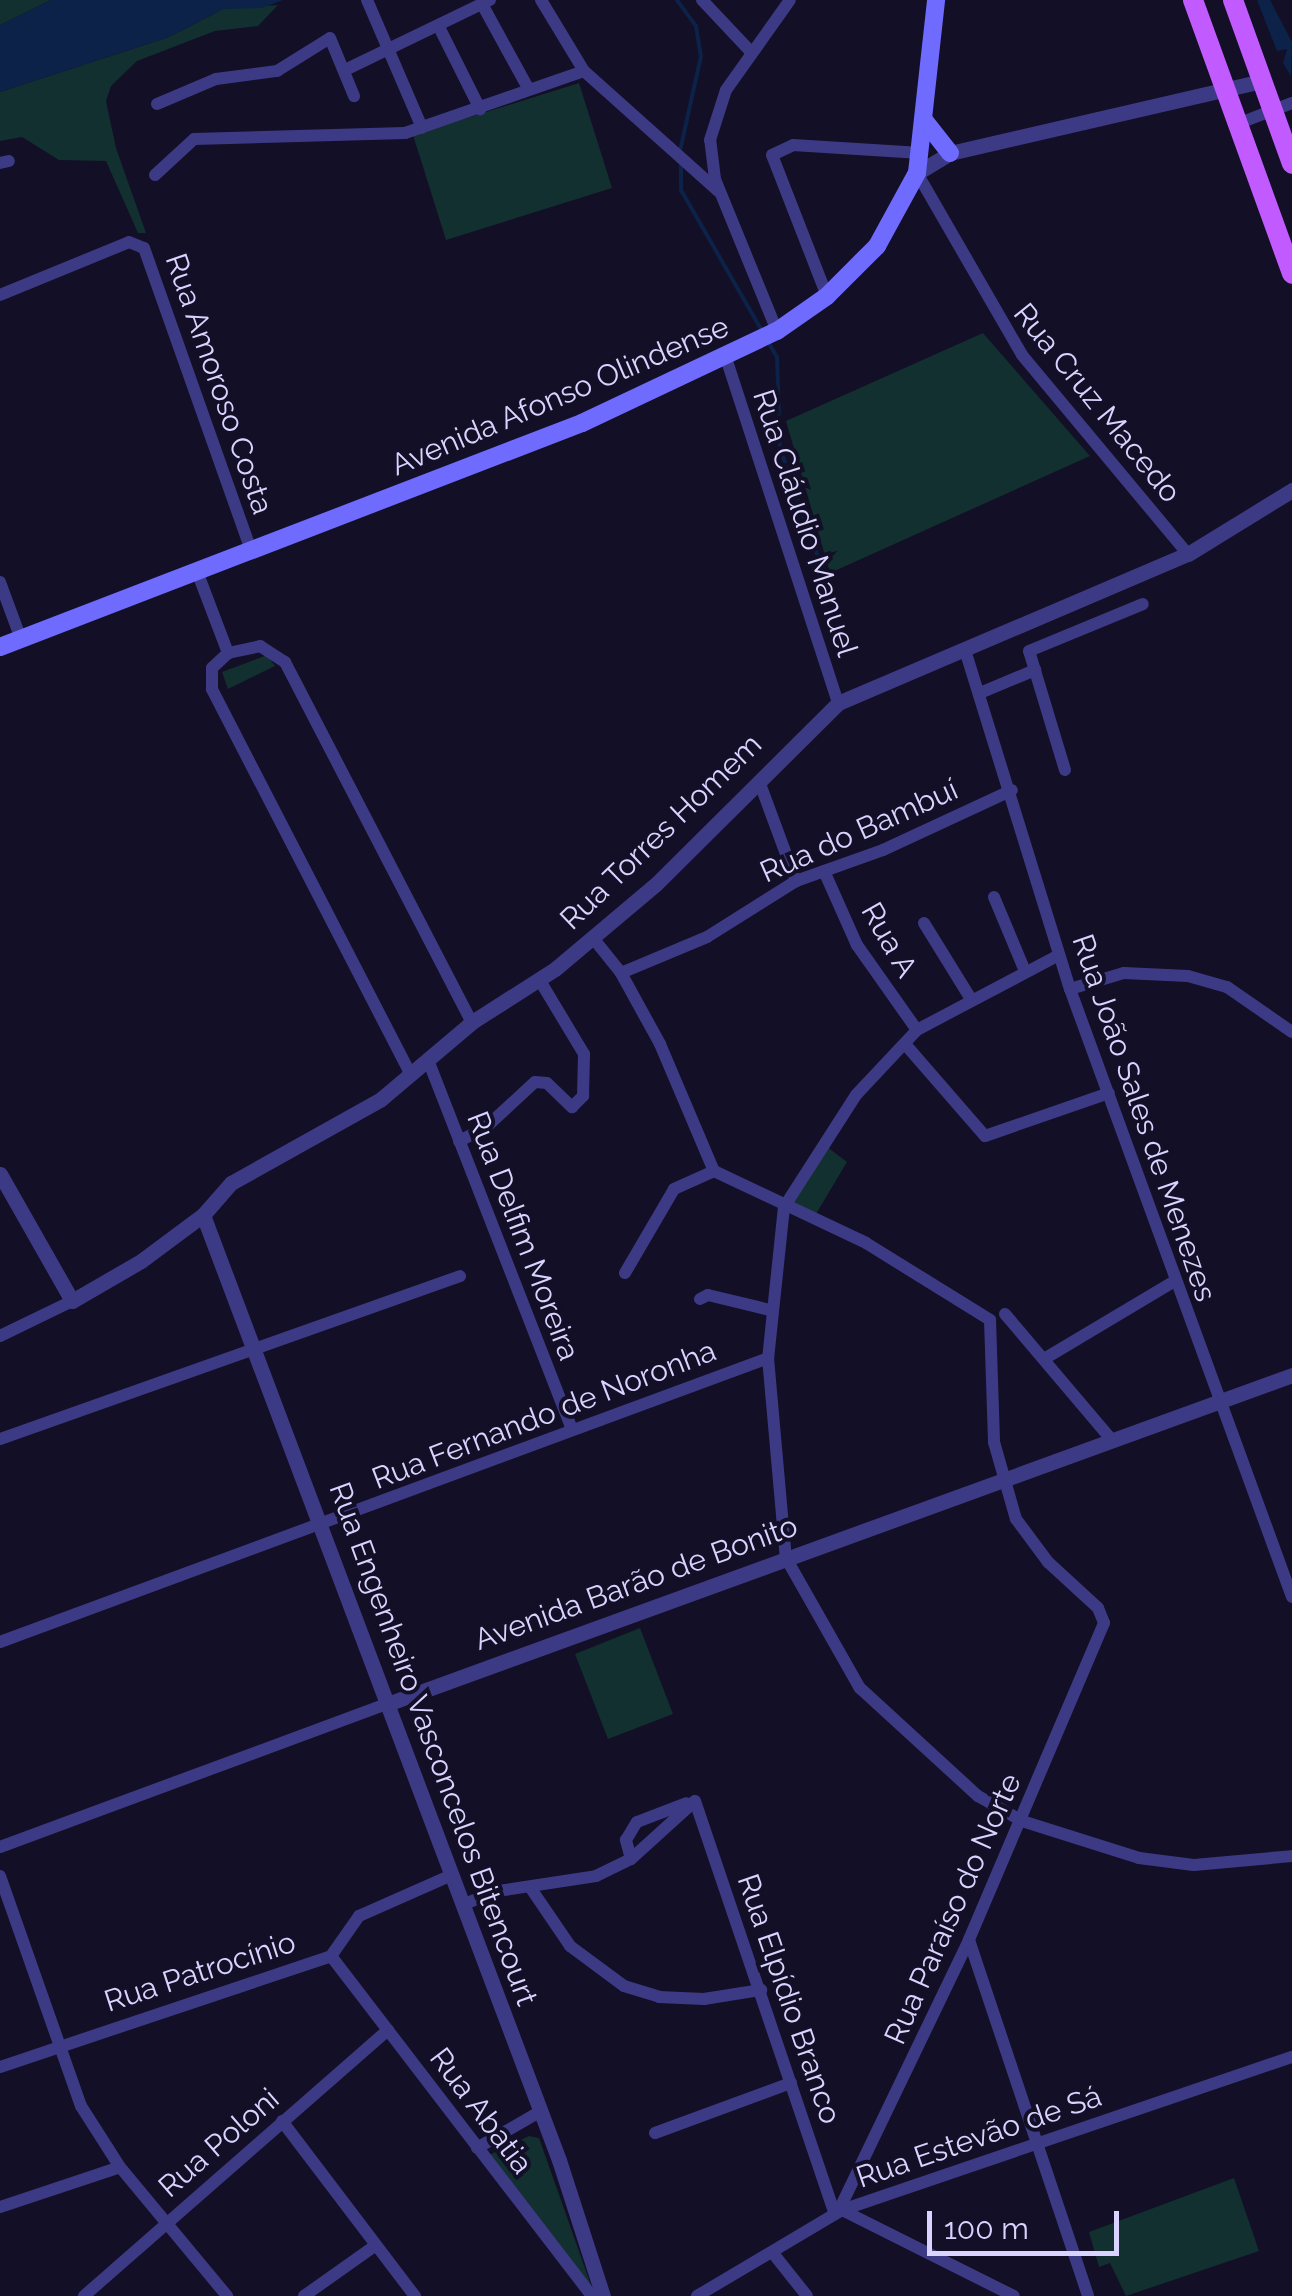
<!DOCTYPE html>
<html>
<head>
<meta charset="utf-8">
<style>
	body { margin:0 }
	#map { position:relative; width:1292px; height:2296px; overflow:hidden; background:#130f26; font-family:Raleway,sans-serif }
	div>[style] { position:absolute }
	.green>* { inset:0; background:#12302f }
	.water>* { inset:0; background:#0c2248 }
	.stream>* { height:4px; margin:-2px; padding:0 2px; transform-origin:2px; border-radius:2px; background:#0c2248 }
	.minor>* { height:12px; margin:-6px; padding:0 6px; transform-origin:6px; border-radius:6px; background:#3d3a85 }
	.tertiary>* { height:15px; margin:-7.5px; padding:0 7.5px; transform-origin:7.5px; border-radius:7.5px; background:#3d3a85 }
	.secondary>* { height:18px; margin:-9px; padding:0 9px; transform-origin:9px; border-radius:9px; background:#6f6bff }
	.primary>* { height:20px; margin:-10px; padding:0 10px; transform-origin:10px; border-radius:10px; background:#c25bff }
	span { translate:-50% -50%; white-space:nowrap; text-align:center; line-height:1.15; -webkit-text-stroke:8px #130f26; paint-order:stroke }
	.street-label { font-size:30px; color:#d9d4ff }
	.scale { position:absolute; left:927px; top:2211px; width:192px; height:45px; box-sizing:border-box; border:5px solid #d9d4ff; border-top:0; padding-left:12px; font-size:30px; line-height:35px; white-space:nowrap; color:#d9d4ff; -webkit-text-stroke:8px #130f26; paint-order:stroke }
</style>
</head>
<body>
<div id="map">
	<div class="green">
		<i style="clip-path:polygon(0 0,51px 0,0 25px)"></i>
		<i style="clip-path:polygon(278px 5px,258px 26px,215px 31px,137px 61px,111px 86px,106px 101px,116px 148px,146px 233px,138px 233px,106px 161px,59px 160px,22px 137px,0 141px,0 92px,169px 37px,223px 9px)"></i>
		<i style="clip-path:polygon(579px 83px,612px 188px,446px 240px,413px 135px)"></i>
		<i style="clip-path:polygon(983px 333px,1090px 456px,830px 573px,786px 421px)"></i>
		<i style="clip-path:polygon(267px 655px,275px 666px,228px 689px,222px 672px)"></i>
		<i style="clip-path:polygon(826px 1146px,847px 1162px,816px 1214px,793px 1202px)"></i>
		<i style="clip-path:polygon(640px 1628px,673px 1714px,608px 1739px,575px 1654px)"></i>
		<i style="clip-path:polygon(529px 2136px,539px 2138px,592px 2288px,489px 2155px)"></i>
		<i style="clip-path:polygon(1234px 2178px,1259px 2251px,1126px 2296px,1110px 2263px,1099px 2267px,1089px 2232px)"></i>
	</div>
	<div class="water">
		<i style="clip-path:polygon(51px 0,283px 0,262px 8px,223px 9px,169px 37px,0 92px,0 25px)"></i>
		<i style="clip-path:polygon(1257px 0,1270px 0,1292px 42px,1291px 76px,1283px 63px,1287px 49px,1277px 51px)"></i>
	</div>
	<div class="stream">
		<i style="left:677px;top:0;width:32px;rotate:54deg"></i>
		<i style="left:696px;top:26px;width:30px;rotate:81deg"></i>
		<i style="left:701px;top:56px;width:97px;rotate:102.5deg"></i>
		<i style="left:681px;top:165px;width:25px;rotate:90deg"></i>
		<i style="left:681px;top:190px;width:160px;rotate:60.1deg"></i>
		<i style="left:768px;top:342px;width:17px;rotate:59deg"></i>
		<i style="left:777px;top:357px;width:91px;rotate:88.1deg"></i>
		<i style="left:780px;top:448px;width:122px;rotate:70.8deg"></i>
		<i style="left:820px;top:563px;width:39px;rotate:81deg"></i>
	</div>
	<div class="minor">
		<i style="left:367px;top:0;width:139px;rotate:66.7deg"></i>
		<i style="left:541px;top:0;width:83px;rotate:58.8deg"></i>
		<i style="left:584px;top:71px;width:180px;rotate:41.8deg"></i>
		<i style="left:702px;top:0;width:71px;rotate:46.7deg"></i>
		<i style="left:482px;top:4px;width:96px;rotate:61.3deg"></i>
		<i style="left:439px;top:27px;width:92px;rotate:63.4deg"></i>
		<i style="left:345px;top:70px;width:161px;rotate:-25.8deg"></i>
		<i style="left:157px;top:104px;width:64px;rotate:-23deg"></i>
		<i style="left:216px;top:79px;width:62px;rotate:-7.5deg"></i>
		<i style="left:277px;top:71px;width:62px;rotate:-31.9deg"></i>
		<i style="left:330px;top:38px;width:63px;rotate:67.5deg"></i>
		<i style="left:1237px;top:124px;width:59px;rotate:-20.9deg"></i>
		<i style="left:0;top:163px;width:9px;rotate:-13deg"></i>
		<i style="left:917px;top:173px;width:210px;rotate:60deg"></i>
		<i style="left:1022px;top:355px;width:259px;rotate:50.2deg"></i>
		<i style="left:155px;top:175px;width:53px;rotate:-42.7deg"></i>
		<i style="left:194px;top:139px;width:211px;rotate:-1.6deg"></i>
		<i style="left:405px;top:133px;width:189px;rotate:-19.1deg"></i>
		<i style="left:0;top:295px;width:139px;rotate:-22.3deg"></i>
		<i style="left:129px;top:242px;width:16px;rotate:22deg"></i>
		<i style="left:144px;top:248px;width:324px;rotate:70.5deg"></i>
		<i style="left:827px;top:296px;width:151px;rotate:-111.3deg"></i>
		<i style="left:772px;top:155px;width:23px;rotate:-25deg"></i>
		<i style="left:793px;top:145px;width:128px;rotate:3.6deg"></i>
		<i style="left:777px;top:331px;width:164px;rotate:-112.2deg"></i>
		<i style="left:715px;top:179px;width:39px;rotate:-97deg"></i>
		<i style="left:710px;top:140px;width:52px;rotate:-72.3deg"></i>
		<i style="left:726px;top:90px;width:110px;rotate:-54.6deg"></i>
		<i style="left:726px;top:358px;width:363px;rotate:72deg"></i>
		<i style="left:198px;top:574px;width:85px;rotate:69.2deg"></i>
		<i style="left:0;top:582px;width:61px;rotate:69.8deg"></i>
		<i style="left:965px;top:650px;width:355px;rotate:72.8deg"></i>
		<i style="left:1070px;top:989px;width:647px;rotate:69.94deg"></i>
		<i style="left:980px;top:693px;width:60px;rotate:-22.7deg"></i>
		<i style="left:1065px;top:770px;width:124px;rotate:-106.8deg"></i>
		<i style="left:1029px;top:651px;width:123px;rotate:-22.4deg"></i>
		<i style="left:759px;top:781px;width:107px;rotate:69.7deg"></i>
		<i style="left:824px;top:871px;width:81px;rotate:66deg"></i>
		<i style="left:857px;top:945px;width:104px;rotate:54.8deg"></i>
		<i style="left:994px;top:897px;width:80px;rotate:67.3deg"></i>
		<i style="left:924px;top:923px;width:89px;rotate:58.3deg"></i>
		<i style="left:593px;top:938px;width:45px;rotate:51.3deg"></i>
		<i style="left:621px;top:973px;width:81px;rotate:61.2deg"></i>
		<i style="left:660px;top:1044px;width:138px;rotate:67deg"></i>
		<i style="left:714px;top:1171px;width:168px;rotate:25.3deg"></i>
		<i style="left:866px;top:1243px;width:146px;rotate:31.8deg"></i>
		<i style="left:990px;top:1320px;width:122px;rotate:88.1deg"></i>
		<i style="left:994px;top:1442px;width:80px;rotate:74.1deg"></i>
		<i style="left:1016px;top:1519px;width:54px;rotate:53.3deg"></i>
		<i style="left:1048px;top:1562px;width:68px;rotate:42.6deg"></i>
		<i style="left:1098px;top:1608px;width:16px;rotate:68deg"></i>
		<i style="left:1104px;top:1623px;width:345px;rotate:113.1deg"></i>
		<i style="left:969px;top:1940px;width:302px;rotate:115.7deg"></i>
		<i style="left:1059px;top:955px;width:161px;rotate:152.2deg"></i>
		<i style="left:917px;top:1030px;width:89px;rotate:133.2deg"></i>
		<i style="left:856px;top:1095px;width:133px;rotate:122.7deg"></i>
		<i style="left:784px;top:1207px;width:152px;rotate:96deg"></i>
		<i style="left:768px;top:1358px;width:201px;rotate:84.9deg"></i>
		<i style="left:786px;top:1558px;width:150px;rotate:60.4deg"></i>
		<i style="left:860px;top:1688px;width:160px;rotate:42.5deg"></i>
		<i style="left:978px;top:1796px;width:51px;rotate:29.6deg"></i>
		<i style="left:1022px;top:1821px;width:123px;rotate:17.5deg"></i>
		<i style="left:1139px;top:1858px;width:55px;rotate:7.3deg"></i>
		<i style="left:1194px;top:1865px;width:98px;rotate:-5.2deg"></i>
		<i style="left:621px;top:973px;width:93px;rotate:-22.7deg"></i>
		<i style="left:707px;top:937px;width:105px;rotate:-32.2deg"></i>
		<i style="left:796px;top:881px;width:92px;rotate:-19.6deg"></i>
		<i style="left:883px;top:850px;width:142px;rotate:-24.9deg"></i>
		<i style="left:1070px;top:989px;width:56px;rotate:-16.5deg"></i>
		<i style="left:1124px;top:973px;width:64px;rotate:2.7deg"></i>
		<i style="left:1188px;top:976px;width:41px;rotate:15.8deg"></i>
		<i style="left:1227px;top:987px;width:79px;rotate:34.7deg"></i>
		<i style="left:905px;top:1044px;width:122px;rotate:49deg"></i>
		<i style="left:985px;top:1136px;width:131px;rotate:-19.1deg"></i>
		<i style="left:428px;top:1060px;width:396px;rotate:68.7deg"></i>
		<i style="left:410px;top:1073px;width:432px;rotate:-117.3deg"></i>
		<i style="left:212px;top:689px;width:21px;rotate:-90deg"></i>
		<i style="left:212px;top:668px;width:22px;rotate:-43deg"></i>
		<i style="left:228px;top:653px;width:33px;rotate:-12deg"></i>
		<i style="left:260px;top:646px;width:30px;rotate:33deg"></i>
		<i style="left:285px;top:662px;width:406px;rotate:62.6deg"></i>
		<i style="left:459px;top:1141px;width:28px;rotate:-26deg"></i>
		<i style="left:484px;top:1129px;width:69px;rotate:-42.7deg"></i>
		<i style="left:535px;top:1082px;width:12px;rotate:5deg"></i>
		<i style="left:547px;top:1083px;width:35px;rotate:44deg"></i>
		<i style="left:572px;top:1107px;width:16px;rotate:-45deg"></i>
		<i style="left:583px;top:1096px;width:42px;rotate:-88.6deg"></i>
		<i style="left:584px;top:1054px;width:87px;rotate:-121deg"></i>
		<i style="left:625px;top:1273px;width:97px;rotate:-59.7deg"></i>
		<i style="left:674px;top:1189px;width:44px;rotate:-24.2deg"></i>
		<i style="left:700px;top:1299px;width:9px;rotate:-27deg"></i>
		<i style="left:708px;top:1295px;width:64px;rotate:13.6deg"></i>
		<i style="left:1005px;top:1314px;width:164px;rotate:49.7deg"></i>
		<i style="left:0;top:1336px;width:80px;rotate:-25.9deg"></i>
		<i style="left:1044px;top:1359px;width:152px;rotate:-30.8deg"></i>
		<i style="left:0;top:1439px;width:488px;rotate:-19.5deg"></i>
		<i style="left:0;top:1642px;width:819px;rotate:-20.29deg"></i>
		<i style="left:0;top:1847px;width:416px;rotate:-20.3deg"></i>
		<i style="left:631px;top:1859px;width:20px;rotate:-105deg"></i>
		<i style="left:626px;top:1840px;width:21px;rotate:-59deg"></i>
		<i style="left:637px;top:1822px;width:53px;rotate:-20.8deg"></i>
		<i style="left:0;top:1876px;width:244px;rotate:70.6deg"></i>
		<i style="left:81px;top:2106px;width:72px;rotate:57.4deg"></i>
		<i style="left:120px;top:2167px;width:168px;rotate:50.3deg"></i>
		<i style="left:532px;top:1890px;width:68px;rotate:55.8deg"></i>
		<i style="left:570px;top:1946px;width:67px;rotate:36.5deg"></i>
		<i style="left:624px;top:1986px;width:37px;rotate:17deg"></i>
		<i style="left:659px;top:1997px;width:45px;rotate:2.5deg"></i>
		<i style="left:704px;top:1999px;width:58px;rotate:-9deg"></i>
		<i style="left:463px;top:1905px;width:32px;rotate:-24deg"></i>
		<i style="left:492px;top:1892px;width:105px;rotate:-8.7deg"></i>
		<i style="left:596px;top:1876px;width:39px;rotate:-26deg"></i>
		<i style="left:631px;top:1859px;width:86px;rotate:-42.2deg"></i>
		<i style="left:695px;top:1801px;width:436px;rotate:71.3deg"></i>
		<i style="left:969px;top:1940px;width:375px;rotate:71.5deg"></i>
		<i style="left:331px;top:1956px;width:429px;rotate:52.5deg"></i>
		<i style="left:0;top:2067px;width:349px;rotate:-18.5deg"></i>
		<i style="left:331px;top:1956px;width:49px;rotate:-55deg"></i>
		<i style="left:359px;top:1916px;width:102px;rotate:-23.8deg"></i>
		<i style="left:282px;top:2121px;width:220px;rotate:52.8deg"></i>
		<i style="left:655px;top:2133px;width:145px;rotate:-20.2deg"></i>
		<i style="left:477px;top:2148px;width:74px;rotate:-30deg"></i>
		<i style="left:0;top:2207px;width:126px;rotate:-18.4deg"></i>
		<i style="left:842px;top:2210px;width:192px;rotate:26.6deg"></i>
		<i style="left:772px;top:2252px;width:56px;rotate:51.5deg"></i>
		<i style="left:84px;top:2296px;width:404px;rotate:-41.2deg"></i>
		<i style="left:304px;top:2296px;width:88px;rotate:-35.3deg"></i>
		<i style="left:697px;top:2296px;width:169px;rotate:-30.7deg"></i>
		<i style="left:842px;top:2210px;width:475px;rotate:-18.8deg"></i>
	</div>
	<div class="tertiary">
		<i style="left:917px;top:173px;width:39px;rotate:-31deg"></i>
		<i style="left:950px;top:153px;width:320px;rotate:-13deg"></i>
		<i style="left:0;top:1174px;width:146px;rotate:60.4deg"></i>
		<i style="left:72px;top:1301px;width:80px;rotate:-30.1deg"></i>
		<i style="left:141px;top:1261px;width:77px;rotate:-36.6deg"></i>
		<i style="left:203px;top:1215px;width:43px;rotate:-48.8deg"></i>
		<i style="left:231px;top:1183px;width:172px;rotate:-29.2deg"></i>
		<i style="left:381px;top:1099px;width:119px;rotate:-40.2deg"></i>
		<i style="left:472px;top:1022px;width:98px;rotate:-32.6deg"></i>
		<i style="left:555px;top:969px;width:132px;rotate:-40.1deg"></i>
		<i style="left:656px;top:884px;width:257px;rotate:-44.8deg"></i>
		<i style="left:838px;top:703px;width:380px;rotate:-23.1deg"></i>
		<i style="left:1188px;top:554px;width:122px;rotate:-31.6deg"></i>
		<i style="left:203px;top:1215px;width:1010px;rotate:69.36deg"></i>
		<i style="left:559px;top:2160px;width:143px;rotate:72.1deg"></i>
		<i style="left:390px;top:1703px;width:960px;rotate:-19.98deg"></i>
	</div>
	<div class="secondary">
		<i style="left:924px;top:120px;width:42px;rotate:51.8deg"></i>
		<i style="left:0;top:647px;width:624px;rotate:-21.05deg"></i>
		<i style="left:582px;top:423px;width:216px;rotate:-25.3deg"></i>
		<i style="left:777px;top:331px;width:61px;rotate:-35deg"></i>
		<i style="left:827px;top:296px;width:71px;rotate:-45deg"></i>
		<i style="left:877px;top:246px;width:83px;rotate:-61.3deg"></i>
		<i style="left:917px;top:173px;width:174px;rotate:-83.7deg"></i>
	</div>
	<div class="primary">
		<i style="left:1193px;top:0;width:291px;rotate:70.1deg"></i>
		<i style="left:1233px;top:0;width:174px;rotate:70.2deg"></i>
	</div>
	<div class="street-label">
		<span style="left:219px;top:384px;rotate:71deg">Rua Amoroso Costa</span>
		<span style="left:560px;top:396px;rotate:-23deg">Avenida Afonso Olindense</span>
		<span style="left:1097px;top:403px;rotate:51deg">Rua Cruz Macedo</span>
		<span style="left:805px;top:523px;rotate:72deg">Rua Cláudio Manuel</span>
		<span style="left:859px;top:831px;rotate:-24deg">Rua do Bambuí</span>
		<span style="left:661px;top:832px;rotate:-44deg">Rua Torres Homem</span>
		<span style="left:889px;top:940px;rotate:60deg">Rua A</span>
		<span style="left:1144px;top:1118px;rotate:71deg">Rua João Sales de Menezes</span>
		<span style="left:523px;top:1236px;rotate:69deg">Rua Delfim Moreira</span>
		<span style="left:544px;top:1415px;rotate:-21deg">Rua Fernando de Noronha</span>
		<span style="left:636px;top:1583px;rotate:-20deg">Avenida Barão de Bonito</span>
		<span style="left:433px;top:1744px;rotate:70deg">Rua Engenheiro Vasconcelos Bitencourt</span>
		<span style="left:953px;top:1909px;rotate:-66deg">Rua Paraíso do Norte</span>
		<span style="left:200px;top:1972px;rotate:-18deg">Rua Patrocínio</span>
		<span style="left:789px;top:1999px;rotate:71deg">Rua Elpídio Branco</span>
		<span style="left:481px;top:2111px;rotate:53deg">Rua Abatia</span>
		<span style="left:979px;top:2137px;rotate:-19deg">Rua Estevão de Sá</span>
		<span style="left:219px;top:2143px;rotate:-41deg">Rua Poloni</span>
	</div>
	<div class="scale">100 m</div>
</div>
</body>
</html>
